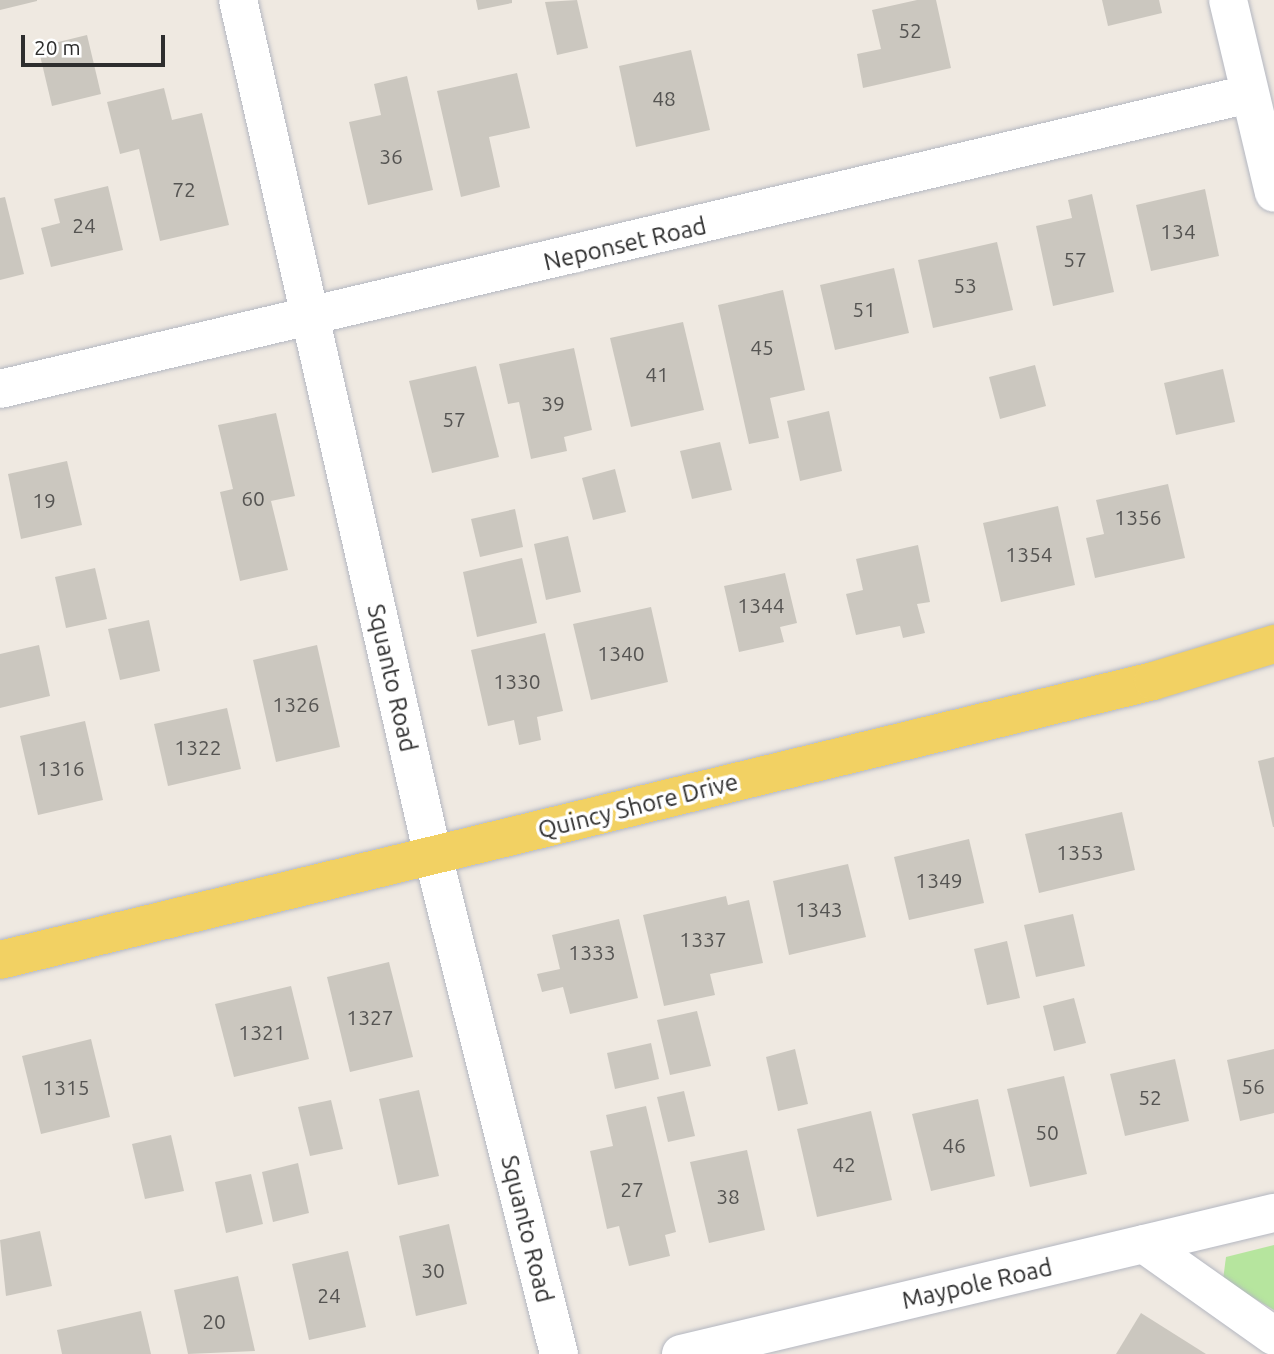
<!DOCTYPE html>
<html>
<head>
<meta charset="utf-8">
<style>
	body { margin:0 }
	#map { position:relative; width:1274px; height:1354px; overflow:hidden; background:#efe9e1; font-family:Ubuntu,sans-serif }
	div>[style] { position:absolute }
	.green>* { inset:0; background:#b6e59e }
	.building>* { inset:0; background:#cbc7bf }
	.roads { filter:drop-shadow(0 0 2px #b4b7c1) drop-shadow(0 0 2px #b4b7c1) }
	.minor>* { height:38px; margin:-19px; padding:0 19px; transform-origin:19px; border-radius:19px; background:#fff }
	.major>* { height:38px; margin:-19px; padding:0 19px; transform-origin:19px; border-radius:19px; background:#f2d163 }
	span { translate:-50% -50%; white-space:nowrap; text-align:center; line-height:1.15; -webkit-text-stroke:7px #fff; paint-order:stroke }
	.number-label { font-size:21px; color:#555452 }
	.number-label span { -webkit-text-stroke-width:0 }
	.street-label { font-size:24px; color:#2e2e2e }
	.scale { position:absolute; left:21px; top:35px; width:144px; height:32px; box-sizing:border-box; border:4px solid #2e2e2e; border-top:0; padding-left:9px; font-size:21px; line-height:24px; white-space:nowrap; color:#2e2e2e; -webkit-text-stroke:5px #fff; paint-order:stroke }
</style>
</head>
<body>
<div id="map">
	<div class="green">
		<i style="clip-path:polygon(1274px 1245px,1274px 1310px,1223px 1280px,1226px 1257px)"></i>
	</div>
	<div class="building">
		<i style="clip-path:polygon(0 0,37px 0,37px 1px,0 10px)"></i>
		<i style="clip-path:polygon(476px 0,512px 0,512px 3px,478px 10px)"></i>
		<i style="clip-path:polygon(577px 0,588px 48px,557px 55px,545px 2px)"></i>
		<i style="clip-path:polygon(917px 0,936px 0,951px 68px,863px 88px,857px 54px,881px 49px,872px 10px)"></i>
		<i style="clip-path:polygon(1102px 0,1159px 0,1162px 13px,1108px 26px)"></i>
		<i style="clip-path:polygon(87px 35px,101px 94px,52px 106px,38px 47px)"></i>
		<i style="clip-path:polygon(691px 50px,710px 130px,636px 147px,619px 66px)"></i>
		<i style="clip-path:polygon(517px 73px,530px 128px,489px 137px,500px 187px,461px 197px,437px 91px)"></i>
		<i style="clip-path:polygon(407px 76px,433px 190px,368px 205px,349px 122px,381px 115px,374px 84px)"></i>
		<i style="clip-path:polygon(164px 88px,172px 120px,202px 113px,229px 225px,160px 241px,139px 149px,120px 154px,107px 102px)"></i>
		<i style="clip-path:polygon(108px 186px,123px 250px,51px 267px,41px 228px,60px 223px,54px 199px)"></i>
		<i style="clip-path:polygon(1205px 189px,1219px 256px,1151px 271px,1136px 205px)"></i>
		<i style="clip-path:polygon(1092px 194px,1114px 292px,1053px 306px,1036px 226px,1072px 218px,1068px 200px)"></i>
		<i style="clip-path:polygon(5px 197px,24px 274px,0 280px,0 198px)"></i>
		<i style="clip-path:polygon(997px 242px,1013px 310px,933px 328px,918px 260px)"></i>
		<i style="clip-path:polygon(894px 268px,909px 333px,835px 350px,820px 285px)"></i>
		<i style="clip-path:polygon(783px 290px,805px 390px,770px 398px,779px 438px,749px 444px,718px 305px)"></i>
		<i style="clip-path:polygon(683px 322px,704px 410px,631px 427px,610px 338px)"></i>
		<i style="clip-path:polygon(574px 348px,592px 430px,564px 437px,567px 451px,531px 459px,519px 402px,508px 404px,499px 364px)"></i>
		<i style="clip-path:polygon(1035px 365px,1046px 406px,1000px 419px,989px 377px)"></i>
		<i style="clip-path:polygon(476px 366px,499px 457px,432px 473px,409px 381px)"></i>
		<i style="clip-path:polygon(1223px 369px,1235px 422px,1176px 435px,1164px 383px)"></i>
		<i style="clip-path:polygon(829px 411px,842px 471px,800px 481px,787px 421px)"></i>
		<i style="clip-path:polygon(276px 413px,295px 496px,271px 501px,288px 570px,240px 581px,220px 492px,233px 489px,218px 425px)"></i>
		<i style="clip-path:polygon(720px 442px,732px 490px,692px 499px,680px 451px)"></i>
		<i style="clip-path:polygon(67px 461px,82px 525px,21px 539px,8px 474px)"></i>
		<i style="clip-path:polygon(615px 469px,626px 512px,593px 520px,582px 478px)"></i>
		<i style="clip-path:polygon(1168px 484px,1185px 558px,1095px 578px,1086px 538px,1104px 534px,1096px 500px)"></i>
		<i style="clip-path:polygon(1058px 506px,1075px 585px,1001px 602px,983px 523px)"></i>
		<i style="clip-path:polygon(515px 509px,523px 547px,480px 557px,471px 519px)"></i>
		<i style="clip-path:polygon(568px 536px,581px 592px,546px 600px,534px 544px)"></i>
		<i style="clip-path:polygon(918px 545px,930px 602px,917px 604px,925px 633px,903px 638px,900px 626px,856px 635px,846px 594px,863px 590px,856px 559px)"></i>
		<i style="clip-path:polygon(522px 558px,537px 623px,477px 637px,463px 572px)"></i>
		<i style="clip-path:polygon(95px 568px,107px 619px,66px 628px,55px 577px)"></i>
		<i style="clip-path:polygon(785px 573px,797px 623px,780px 627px,784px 642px,739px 652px,724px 586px)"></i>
		<i style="clip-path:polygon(651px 607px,668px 682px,591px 700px,573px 624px)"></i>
		<i style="clip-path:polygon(149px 620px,160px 671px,120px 680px,108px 629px)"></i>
		<i style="clip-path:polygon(545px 633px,563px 711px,537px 717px,541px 740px,519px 745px,514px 720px,488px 726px,471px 650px)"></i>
		<i style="clip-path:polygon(39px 645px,50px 696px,0 708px,0 654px)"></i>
		<i style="clip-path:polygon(317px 645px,340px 747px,276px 762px,253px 660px)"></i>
		<i style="clip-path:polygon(227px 708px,241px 769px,168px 786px,154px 724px)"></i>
		<i style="clip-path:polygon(85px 721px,103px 800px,38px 815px,20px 736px)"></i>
		<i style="clip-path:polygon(1274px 757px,1274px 827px,1273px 827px,1258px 761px)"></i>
		<i style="clip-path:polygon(1122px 812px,1135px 870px,1039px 893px,1025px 834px)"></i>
		<i style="clip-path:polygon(969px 839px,984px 903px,909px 920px,894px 857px)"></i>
		<i style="clip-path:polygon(848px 864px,866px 937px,789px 955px,773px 881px)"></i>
		<i style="clip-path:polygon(726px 896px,728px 905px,749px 900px,763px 963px,710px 974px,715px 995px,664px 1006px,643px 915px)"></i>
		<i style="clip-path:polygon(1073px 914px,1085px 966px,1036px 977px,1024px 925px)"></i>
		<i style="clip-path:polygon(619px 919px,638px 998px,570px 1014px,563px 987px,542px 992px,537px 974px,560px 969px,552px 935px)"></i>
		<i style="clip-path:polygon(1007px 941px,1020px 998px,987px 1005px,974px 949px)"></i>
		<i style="clip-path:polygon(389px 962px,413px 1057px,350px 1072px,327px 977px)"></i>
		<i style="clip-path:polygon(291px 986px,309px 1059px,234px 1077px,215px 1004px)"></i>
		<i style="clip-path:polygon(1074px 998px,1086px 1043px,1054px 1051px,1043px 1006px)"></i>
		<i style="clip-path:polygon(697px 1011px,711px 1066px,670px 1075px,657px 1020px)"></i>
		<i style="clip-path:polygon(91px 1039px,110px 1117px,41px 1134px,22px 1056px)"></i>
		<i style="clip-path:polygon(651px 1043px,659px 1079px,615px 1089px,607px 1053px)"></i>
		<i style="clip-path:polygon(795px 1049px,808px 1104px,778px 1111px,766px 1057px)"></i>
		<i style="clip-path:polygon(1274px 1049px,1274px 1113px,1240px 1121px,1227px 1060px)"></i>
		<i style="clip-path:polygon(1175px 1059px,1189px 1121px,1125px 1136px,1110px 1074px)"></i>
		<i style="clip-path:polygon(1064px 1076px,1087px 1174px,1030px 1187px,1007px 1089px)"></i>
		<i style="clip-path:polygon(419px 1090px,439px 1176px,398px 1185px,379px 1099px)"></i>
		<i style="clip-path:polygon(684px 1091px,695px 1136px,668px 1142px,657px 1097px)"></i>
		<i style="clip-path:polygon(978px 1099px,995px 1176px,931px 1191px,912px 1114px)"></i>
		<i style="clip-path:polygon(331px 1100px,343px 1149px,310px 1156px,298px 1107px)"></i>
		<i style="clip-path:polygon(646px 1106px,676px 1232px,665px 1235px,670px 1256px,629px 1266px,619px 1226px,607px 1229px,590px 1151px,613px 1146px,606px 1115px)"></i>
		<i style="clip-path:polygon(871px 1111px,892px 1200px,817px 1217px,797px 1129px)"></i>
		<i style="clip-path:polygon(171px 1135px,184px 1191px,145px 1199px,132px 1144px)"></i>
		<i style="clip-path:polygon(747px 1150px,765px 1230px,709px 1243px,690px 1162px)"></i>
		<i style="clip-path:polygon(298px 1163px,309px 1213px,273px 1222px,262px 1172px)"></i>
		<i style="clip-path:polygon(251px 1174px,263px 1224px,226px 1233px,215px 1182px)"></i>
		<i style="clip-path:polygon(449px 1224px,467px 1304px,416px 1316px,399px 1236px)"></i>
		<i style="clip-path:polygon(40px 1231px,52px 1286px,6px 1296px,0 1240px)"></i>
		<i style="clip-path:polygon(348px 1251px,366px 1327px,309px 1340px,292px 1264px)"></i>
		<i style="clip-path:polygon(238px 1276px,255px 1351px,188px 1354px,174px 1290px)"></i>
		<i style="clip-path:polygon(141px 1311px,151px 1354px,62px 1354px,57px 1330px)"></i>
		<i style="clip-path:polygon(1141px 1313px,1206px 1354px,1116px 1354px)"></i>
	</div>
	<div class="roads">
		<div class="minor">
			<i style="left:238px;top:0;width:878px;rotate:77.17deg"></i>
			<i style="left:433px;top:856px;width:514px;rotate:75.8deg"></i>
			<i style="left:1228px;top:0;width:198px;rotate:76.6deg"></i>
			<i style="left:0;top:389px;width:1283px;rotate:-13.29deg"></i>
			<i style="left:1144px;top:1244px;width:159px;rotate:35.3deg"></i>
			<i style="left:681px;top:1354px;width:610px;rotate:-13.38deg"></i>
		</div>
		<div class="major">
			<i style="left:0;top:960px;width:1186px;rotate:-13.6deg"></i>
			<i style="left:1153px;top:681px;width:127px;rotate:-17deg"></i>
		</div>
	</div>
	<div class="number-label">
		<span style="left:910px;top:30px">52</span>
		<span style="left:664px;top:98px">48</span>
		<span style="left:391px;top:156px">36</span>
		<span style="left:184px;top:189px">72</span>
		<span style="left:84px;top:225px">24</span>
		<span style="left:1178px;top:231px">134</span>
		<span style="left:1075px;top:259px">57</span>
		<span style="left:965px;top:285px">53</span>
		<span style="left:864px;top:309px">51</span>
		<span style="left:762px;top:347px">45</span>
		<span style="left:657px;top:374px">41</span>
		<span style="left:553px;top:403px">39</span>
		<span style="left:454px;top:419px">57</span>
		<span style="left:253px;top:498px">60</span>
		<span style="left:44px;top:500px">19</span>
		<span style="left:1138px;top:517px">1356</span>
		<span style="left:1029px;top:554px">1354</span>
		<span style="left:761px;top:605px">1344</span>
		<span style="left:621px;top:653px">1340</span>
		<span style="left:517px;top:681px">1330</span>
		<span style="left:296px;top:704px">1326</span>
		<span style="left:198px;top:747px">1322</span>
		<span style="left:61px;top:768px">1316</span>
		<span style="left:1080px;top:852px">1353</span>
		<span style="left:939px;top:880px">1349</span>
		<span style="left:819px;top:909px">1343</span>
		<span style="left:703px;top:939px">1337</span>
		<span style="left:592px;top:952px">1333</span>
		<span style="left:370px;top:1017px">1327</span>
		<span style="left:262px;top:1032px">1321</span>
		<span style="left:1253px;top:1086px">56</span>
		<span style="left:66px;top:1087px">1315</span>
		<span style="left:1150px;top:1097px">52</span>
		<span style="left:1047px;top:1132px">50</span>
		<span style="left:954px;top:1145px">46</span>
		<span style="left:844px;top:1164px">42</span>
		<span style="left:632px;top:1189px">27</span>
		<span style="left:728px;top:1196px">38</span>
		<span style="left:433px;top:1270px">30</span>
		<span style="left:329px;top:1295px">24</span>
		<span style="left:214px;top:1321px">20</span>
	</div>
	<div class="street-label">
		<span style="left:625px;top:244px;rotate:-13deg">Neponset Road</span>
		<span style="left:392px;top:678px;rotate:77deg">Squanto Road</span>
		<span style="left:638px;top:806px;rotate:-14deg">Quincy Shore Drive</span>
		<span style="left:527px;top:1229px;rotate:76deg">Squanto Road</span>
		<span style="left:977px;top:1284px;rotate:-13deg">Maypole Road</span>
	</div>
	<div class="scale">20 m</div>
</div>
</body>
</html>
